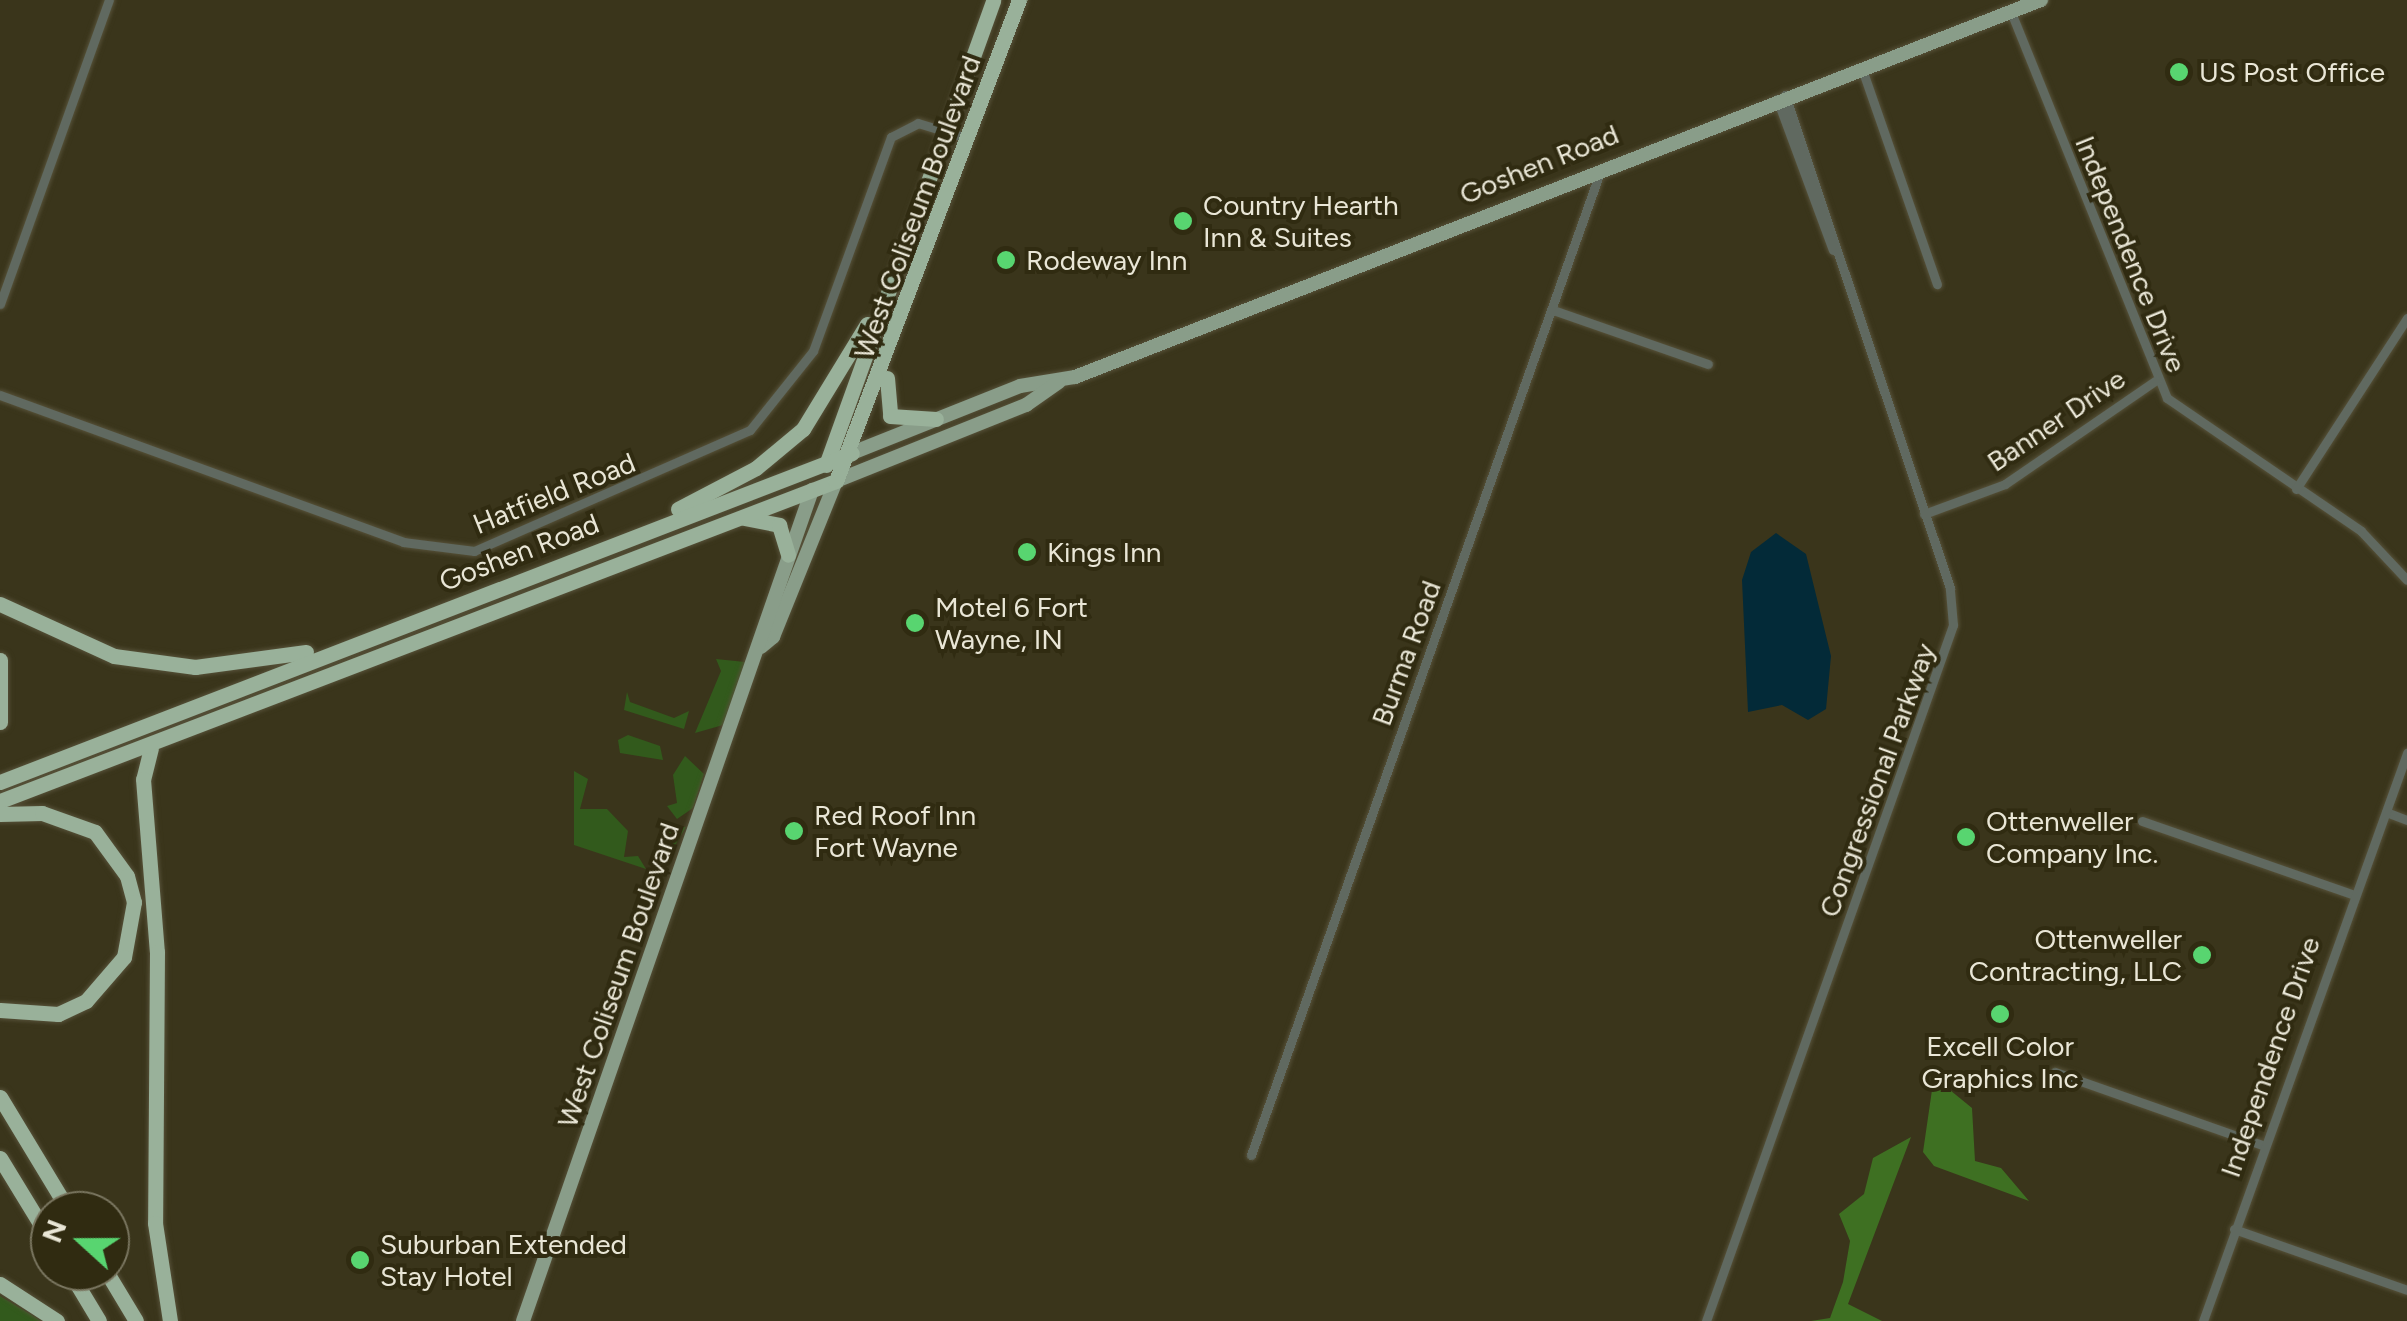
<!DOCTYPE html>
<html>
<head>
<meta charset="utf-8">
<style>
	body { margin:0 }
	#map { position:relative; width:2407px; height:1321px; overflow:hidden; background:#3a351b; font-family:Figtree,sans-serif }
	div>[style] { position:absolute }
	.green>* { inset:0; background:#325a1c }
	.forest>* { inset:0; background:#3e7022 }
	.water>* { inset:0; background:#032a38 }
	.roads { filter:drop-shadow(0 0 2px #565139) drop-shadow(0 0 2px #565139) }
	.street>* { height:9px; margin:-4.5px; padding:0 4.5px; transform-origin:4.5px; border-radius:4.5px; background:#606960 }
	.primary>* { height:14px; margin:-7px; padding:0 7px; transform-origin:7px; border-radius:7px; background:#899d89 }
	.highway>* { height:15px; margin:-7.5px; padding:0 7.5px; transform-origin:7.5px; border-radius:7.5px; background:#99b19a }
	.dots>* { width:28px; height:28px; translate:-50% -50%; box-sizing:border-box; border:5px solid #302b11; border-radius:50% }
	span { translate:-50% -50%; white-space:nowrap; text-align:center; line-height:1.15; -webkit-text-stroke:8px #302b11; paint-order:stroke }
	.poi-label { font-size:28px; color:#e9e6d6 }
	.left { translate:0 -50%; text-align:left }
	.right { translate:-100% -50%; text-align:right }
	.street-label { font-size:28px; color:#e9e6d6 }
	.north { position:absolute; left:30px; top:1191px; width:100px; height:100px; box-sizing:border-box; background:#302b11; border:2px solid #7a7660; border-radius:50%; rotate:291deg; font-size:28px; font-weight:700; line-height:40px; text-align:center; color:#e9e6d6 }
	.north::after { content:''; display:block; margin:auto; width:35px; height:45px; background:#58d570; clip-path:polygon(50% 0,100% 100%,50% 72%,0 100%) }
</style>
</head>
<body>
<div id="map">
	<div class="green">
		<i style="clip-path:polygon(716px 659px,745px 662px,723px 725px,695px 733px,721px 671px)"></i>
		<i style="clip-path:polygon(627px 692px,630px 702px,674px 718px,689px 711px,684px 729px,624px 710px)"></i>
		<i style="clip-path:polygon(628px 735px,660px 746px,663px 760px,620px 753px,618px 740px)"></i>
		<i style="clip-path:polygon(685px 756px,704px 774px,693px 808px,677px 819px,667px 806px,677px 803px,673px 775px)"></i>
		<i style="clip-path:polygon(574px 771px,588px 779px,580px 809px,607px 809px,628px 831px,624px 857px,638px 856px,646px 869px,574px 845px)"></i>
		<i style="clip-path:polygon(659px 825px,686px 827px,661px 869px,665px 836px)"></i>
		<i style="clip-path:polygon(0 1296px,32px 1315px,41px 1321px,0 1321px)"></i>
	</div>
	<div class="forest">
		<i style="clip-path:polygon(1945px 1086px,1972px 1108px,1975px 1161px,2001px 1168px,2029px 1201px,1934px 1166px,1923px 1152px,1932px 1090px)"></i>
		<i style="clip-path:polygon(1911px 1137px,1848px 1304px,1882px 1321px,1811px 1321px,1830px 1318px,1843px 1282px,1850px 1241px,1839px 1214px,1864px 1194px,1873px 1158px)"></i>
	</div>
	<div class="water">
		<i style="clip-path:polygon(1776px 533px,1806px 554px,1831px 656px,1826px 709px,1808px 720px,1782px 705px,1748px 712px,1742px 580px,1751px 552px)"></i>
	</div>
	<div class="roads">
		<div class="street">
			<i style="left:2011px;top:12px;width:416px;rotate:68deg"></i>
			<i style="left:2167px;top:398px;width:235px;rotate:34.4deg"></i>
			<i style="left:2361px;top:531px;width:67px;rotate:46.8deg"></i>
			<i style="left:1862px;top:69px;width:228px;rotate:70.8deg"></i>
			<i style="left:1777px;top:99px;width:161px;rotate:69.7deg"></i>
			<i style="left:0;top:304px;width:323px;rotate:-70.3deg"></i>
			<i style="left:1553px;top:310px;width:164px;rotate:19.2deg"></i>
			<i style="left:0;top:395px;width:429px;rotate:20deg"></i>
			<i style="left:403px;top:542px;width:72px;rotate:7.2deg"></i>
			<i style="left:474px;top:551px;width:301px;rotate:-23.7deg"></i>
			<i style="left:750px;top:430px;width:101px;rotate:-51.4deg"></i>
			<i style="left:813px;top:351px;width:228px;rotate:-70deg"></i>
			<i style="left:891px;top:137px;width:30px;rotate:-27deg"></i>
			<i style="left:918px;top:123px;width:51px;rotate:17deg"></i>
			<i style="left:2296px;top:489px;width:204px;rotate:-57deg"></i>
			<i style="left:1924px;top:514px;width:86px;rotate:-20.3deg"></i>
			<i style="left:2005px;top:484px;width:182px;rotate:-34.5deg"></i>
			<i style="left:2386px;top:812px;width:22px;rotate:21deg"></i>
			<i style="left:2142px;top:821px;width:222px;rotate:19.2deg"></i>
			<i style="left:2055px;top:1072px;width:219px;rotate:19.4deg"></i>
			<i style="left:1251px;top:1155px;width:1043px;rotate:-70.45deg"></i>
			<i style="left:2234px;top:1229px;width:183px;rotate:19.4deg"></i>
			<i style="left:1706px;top:1321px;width:739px;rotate:-70.46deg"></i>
			<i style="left:1953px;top:625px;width:37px;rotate:-95deg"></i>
			<i style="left:1950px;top:588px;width:520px;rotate:-108.5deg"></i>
			<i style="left:2203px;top:1321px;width:604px;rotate:-70.24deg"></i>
		</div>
		<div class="primary">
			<i style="left:852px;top:453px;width:181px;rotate:-21.7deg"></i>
			<i style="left:1020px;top:386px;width:56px;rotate:-9.3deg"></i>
			<i style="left:1075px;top:377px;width:1037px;rotate:-21.32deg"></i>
			<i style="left:761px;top:647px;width:16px;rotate:-40deg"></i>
			<i style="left:773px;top:637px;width:168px;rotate:-68deg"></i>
			<i style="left:836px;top:481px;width:205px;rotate:-21.8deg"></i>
			<i style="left:1026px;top:405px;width:40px;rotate:-34.9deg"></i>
			<i style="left:523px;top:1321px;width:880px;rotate:-70.82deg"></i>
		</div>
		<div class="highway">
			<i style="left:887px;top:378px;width:38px;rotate:85deg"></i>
			<i style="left:890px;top:416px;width:46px;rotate:3.7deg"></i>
			<i style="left:826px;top:465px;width:494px;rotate:-70.2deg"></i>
			<i style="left:678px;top:509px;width:88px;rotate:-27.7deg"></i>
			<i style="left:756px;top:468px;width:61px;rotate:-39.7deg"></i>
			<i style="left:803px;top:429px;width:123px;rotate:-58.6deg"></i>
			<i style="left:744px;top:518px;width:36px;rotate:11deg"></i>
			<i style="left:779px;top:525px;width:31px;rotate:73deg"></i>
			<i style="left:0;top:604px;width:125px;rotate:24.5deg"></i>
			<i style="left:114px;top:656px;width:82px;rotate:7.7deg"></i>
			<i style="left:195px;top:667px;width:112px;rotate:-7.7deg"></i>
			<i style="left:0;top:660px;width:62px;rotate:90deg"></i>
			<i style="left:151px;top:748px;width:32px;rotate:104deg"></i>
			<i style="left:143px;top:779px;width:174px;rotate:85.4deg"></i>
			<i style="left:157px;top:952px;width:271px;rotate:90.4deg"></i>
			<i style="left:155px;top:1223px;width:99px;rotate:81.3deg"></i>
			<i style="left:0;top:782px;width:913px;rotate:-21.11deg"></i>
			<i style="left:0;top:801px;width:895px;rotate:-20.95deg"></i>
			<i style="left:836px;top:481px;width:515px;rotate:-69.17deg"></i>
			<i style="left:0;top:814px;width:42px;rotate:-1.4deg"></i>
			<i style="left:42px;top:813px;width:56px;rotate:19.7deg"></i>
			<i style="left:95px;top:832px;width:54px;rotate:54deg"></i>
			<i style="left:127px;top:876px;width:27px;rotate:75deg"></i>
			<i style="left:134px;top:902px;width:56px;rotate:100.3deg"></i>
			<i style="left:124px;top:957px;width:58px;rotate:130.8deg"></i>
			<i style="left:86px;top:1001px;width:31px;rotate:155deg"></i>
			<i style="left:58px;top:1014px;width:58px;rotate:-176.1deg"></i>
			<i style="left:0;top:1097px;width:133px;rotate:58.8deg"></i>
			<i style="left:0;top:1158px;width:96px;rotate:58.6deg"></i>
			<i style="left:69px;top:1271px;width:58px;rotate:59deg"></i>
			<i style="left:106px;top:1271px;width:58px;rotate:59deg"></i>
			<i style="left:0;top:1284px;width:68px;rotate:33deg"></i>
		</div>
	</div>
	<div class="dots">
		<i style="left:2179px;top:72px;background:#58d570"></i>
		<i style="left:1183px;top:221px;background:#58d570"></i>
		<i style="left:1006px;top:260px;background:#58d570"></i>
		<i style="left:1027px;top:552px;background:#58d570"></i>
		<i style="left:915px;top:623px;background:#58d570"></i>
		<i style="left:794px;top:831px;background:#58d570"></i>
		<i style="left:1966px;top:837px;background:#58d570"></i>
		<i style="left:2202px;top:955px;background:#58d570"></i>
		<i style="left:2000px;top:1014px;background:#58d570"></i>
		<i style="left:360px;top:1260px;background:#58d570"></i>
	</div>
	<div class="poi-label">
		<span class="left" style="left:2199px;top:72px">US Post Office</span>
		<span class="left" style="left:1203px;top:221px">Country Hearth<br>Inn &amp; Suites</span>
		<span class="left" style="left:1026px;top:260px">Rodeway Inn</span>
		<span class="left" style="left:1047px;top:552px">Kings Inn</span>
		<span class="left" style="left:935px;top:623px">Motel 6 Fort<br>Wayne, IN</span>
		<span class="left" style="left:814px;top:831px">Red Roof Inn<br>Fort Wayne</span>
		<span class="left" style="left:1986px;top:837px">Ottenweller<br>Company Inc.</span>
		<span class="right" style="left:2182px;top:955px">Ottenweller<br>Contracting, LLC</span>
		<span style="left:2000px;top:1062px">Excell Color<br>Graphics Inc</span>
		<span class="left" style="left:380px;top:1260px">Suburban Extended<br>Stay Hotel</span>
	</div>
	<div class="street-label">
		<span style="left:1539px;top:164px;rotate:-22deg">Goshen Road</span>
		<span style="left:917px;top:207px;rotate:-70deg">West Coliseum Boulevard</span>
		<span style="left:2131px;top:254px;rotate:68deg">Independence Drive</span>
		<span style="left:2056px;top:420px;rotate:-34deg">Banner Drive</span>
		<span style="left:554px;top:493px;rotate:-22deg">Hatfield Road</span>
		<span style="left:519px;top:552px;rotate:-21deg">Goshen Road</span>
		<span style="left:1406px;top:653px;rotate:-70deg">Burma Road</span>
		<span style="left:1877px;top:780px;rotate:-70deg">Congressional Parkway</span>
		<span style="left:618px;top:975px;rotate:-71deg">West Coliseum Boulevard</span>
		<span style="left:2270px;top:1057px;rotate:-71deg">Independence Drive</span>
	</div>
	<div class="north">N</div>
</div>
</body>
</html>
